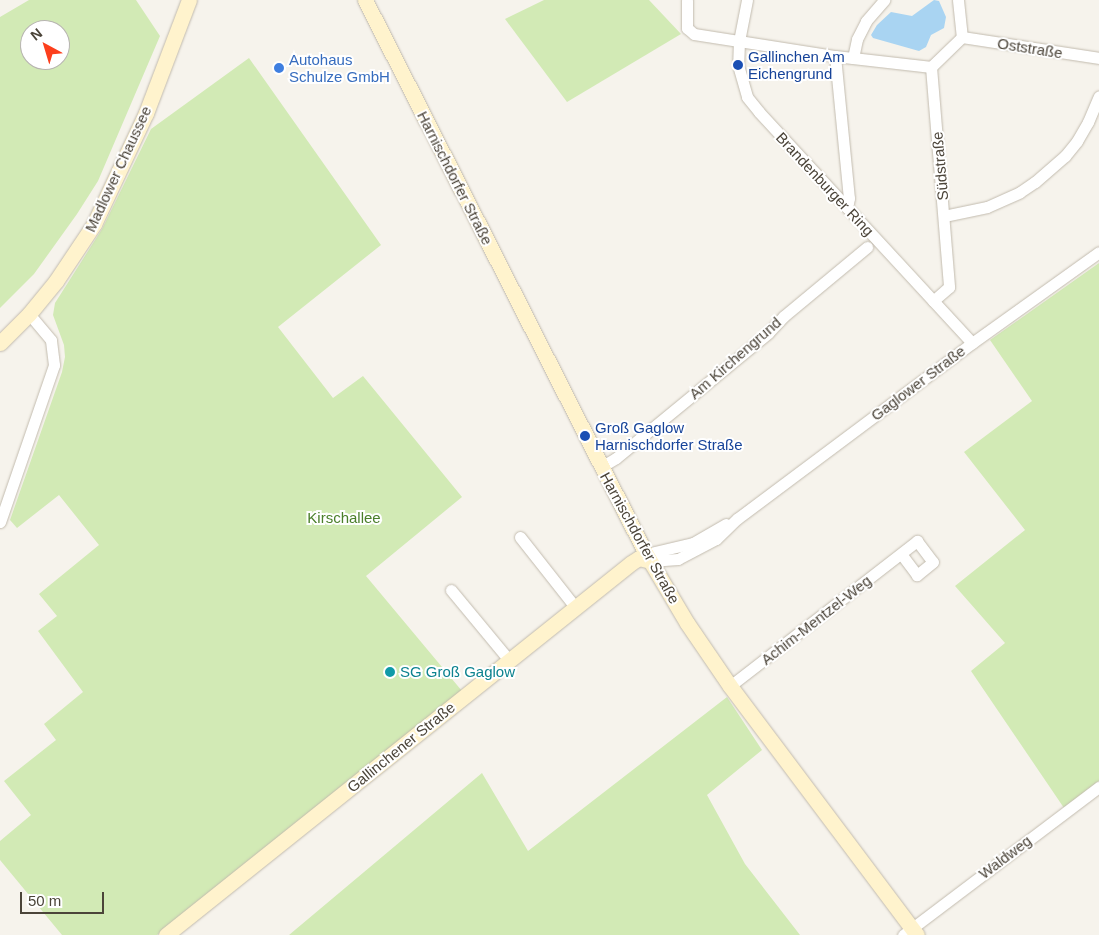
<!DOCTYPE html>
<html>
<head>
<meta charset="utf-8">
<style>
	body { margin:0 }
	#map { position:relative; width:1099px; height:935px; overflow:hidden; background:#f6f3ec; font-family:Helvetica,sans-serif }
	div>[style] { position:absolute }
	.green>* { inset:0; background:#d2eab5 }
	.water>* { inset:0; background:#a9d4f2 }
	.roads { filter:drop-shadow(0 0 1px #c2bbae) drop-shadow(0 0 1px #c2bbae) }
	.street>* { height:11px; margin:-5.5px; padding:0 5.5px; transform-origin:5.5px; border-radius:5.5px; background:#fff }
	.secondary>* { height:15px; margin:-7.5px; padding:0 7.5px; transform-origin:7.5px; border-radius:7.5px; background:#fff3cd }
	.dots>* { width:14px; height:14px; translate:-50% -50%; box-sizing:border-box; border:2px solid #fff; border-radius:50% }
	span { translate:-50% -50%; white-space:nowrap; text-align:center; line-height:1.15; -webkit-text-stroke:4px #fff; paint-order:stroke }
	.street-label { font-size:15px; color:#4b4439 }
	.transit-label { font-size:15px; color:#164399 }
	.left { translate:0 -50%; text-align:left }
	.shop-label { font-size:15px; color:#366cbe }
	.park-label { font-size:15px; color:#4a7f2a }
	.culture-label { font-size:15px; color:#0d838f }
	.north { position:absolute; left:20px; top:20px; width:50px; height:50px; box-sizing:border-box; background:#fff; border:1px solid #b7b4b0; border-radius:50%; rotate:321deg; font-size:14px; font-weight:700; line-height:20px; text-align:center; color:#4b4439 }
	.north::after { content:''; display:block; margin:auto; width:18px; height:22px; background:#fc3f1d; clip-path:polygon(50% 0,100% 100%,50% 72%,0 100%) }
	.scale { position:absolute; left:20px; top:892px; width:84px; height:22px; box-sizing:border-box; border:2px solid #4b4439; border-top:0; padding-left:6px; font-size:15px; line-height:18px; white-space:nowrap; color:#4b4439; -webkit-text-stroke:4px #fff; paint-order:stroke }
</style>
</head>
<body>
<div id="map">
	<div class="green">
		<i style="clip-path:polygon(evenodd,29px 0,136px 0,160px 36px,98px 181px,77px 214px,34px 274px,0 308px,0 17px,29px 0,30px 30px,60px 30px,60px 60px,30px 60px,30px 30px)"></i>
		<i style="clip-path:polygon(544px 0,649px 0,681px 34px,567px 102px,505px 19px)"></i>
		<i style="clip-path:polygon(249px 58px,381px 245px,278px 327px,333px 398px,363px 376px,462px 497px,366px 576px,462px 691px,157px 935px,62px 935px,0 860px,0 841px,31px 815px,4px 781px,56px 740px,44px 724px,83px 692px,38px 631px,57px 616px,39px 594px,99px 545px,59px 495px,17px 528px,10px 520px,62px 372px,65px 357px,64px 345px,53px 315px,55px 303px,102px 229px,151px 129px)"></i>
		<i style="clip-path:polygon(1099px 263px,1099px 781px,1064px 808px,971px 671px,1005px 643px,955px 586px,1025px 530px,964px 452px,1032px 401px,990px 340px)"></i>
		<i style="clip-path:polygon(727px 697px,762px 750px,707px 795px,745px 864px,800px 935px,289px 935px,482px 773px,528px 851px)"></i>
	</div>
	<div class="water">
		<i style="clip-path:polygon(934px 0,939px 1px,946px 17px,944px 28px,931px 35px,926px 47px,919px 51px,873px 38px,871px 35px,877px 25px,891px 12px,912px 16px)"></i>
	</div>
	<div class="roads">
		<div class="street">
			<i style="left:687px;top:0;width:28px;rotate:90deg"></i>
			<i style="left:687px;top:28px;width:9px;rotate:41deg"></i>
			<i style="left:694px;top:34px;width:143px;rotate:8.9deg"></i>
			<i style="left:835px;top:56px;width:97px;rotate:6.5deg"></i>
			<i style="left:747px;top:0;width:42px;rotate:101deg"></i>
			<i style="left:739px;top:41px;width:24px;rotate:92deg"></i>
			<i style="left:738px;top:65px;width:33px;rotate:74deg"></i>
			<i style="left:747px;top:97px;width:19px;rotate:51deg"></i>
			<i style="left:759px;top:112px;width:314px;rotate:47.3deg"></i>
			<i style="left:958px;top:0;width:37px;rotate:84deg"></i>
			<i style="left:962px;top:37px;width:139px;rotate:8.7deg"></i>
			<i style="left:835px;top:56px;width:143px;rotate:84.4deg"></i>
			<i style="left:849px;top:198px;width:10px;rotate:101deg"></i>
			<i style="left:853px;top:58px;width:19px;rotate:-78deg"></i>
			<i style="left:857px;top:39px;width:20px;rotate:-63deg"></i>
			<i style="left:866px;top:21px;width:28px;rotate:-49deg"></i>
			<i style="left:931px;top:67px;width:221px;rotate:85.3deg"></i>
			<i style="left:949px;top:287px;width:21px;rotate:139deg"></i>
			<i style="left:931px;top:67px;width:43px;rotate:-44.1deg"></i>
			<i style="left:944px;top:216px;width:44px;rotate:-11.8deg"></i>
			<i style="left:987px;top:207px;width:36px;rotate:-24deg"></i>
			<i style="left:1020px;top:192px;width:18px;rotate:-34deg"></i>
			<i style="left:1035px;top:182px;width:40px;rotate:-41deg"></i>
			<i style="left:1065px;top:156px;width:19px;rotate:-51deg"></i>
			<i style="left:1077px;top:141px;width:22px;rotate:-60deg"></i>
			<i style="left:1088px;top:122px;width:28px;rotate:-67deg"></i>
			<i style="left:601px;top:467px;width:17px;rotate:-31deg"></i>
			<i style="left:616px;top:458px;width:197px;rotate:-39.4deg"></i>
			<i style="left:768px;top:333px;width:23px;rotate:-47deg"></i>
			<i style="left:784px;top:316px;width:108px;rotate:-39.7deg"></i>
			<i style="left:0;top:522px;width:166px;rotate:-71deg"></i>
			<i style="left:54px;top:365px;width:25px;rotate:-97deg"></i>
			<i style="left:51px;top:340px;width:34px;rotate:-130deg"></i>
			<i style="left:520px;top:537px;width:89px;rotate:51.8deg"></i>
			<i style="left:646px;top:554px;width:48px;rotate:-13.2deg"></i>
			<i style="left:693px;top:543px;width:38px;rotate:-30deg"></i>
			<i style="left:650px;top:561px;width:28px;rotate:-4deg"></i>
			<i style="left:678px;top:559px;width:43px;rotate:-27.8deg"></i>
			<i style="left:716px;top:539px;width:30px;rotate:-44deg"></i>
			<i style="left:738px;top:518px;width:292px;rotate:-36.8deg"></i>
			<i style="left:972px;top:343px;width:156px;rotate:-35.6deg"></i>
			<i style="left:451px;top:590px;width:91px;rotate:50.4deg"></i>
			<i style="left:730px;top:686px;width:237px;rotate:-37.8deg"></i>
			<i style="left:917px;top:541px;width:26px;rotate:53deg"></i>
			<i style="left:933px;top:562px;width:21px;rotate:141deg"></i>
			<i style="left:917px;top:575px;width:26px;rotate:-127deg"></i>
			<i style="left:903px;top:935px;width:246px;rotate:-37.1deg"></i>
		</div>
		<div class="secondary">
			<i style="left:365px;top:0;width:621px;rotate:63.1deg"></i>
			<i style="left:646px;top:554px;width:80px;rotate:59.3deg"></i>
			<i style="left:687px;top:623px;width:76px;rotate:55.7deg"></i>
			<i style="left:730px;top:686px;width:311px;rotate:53.1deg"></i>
			<i style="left:0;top:343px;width:41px;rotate:-45deg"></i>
			<i style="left:29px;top:314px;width:43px;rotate:-50.7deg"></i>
			<i style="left:56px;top:281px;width:69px;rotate:-56.3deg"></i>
			<i style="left:94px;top:224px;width:123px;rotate:-64.9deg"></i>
			<i style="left:146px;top:113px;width:121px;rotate:-69.2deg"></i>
			<i style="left:166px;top:935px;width:595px;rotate:-38.66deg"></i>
			<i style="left:631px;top:563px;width:9px;rotate:-32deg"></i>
			<i style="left:639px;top:558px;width:11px;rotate:15deg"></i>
		</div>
	</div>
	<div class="dots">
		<i style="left:738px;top:65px;background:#1a4fb4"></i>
		<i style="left:279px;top:68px;background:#3f7fe0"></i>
		<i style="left:585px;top:436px;background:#1a4fb4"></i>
		<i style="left:390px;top:672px;background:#0f9aa8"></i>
	</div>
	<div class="street-label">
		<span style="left:1030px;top:48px;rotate:9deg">Oststraße</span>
		<span style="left:940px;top:166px;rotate:-95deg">Südstraße</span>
		<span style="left:118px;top:169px;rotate:-65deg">Madlower Chaussee</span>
		<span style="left:455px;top:178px;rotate:63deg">Harnischdorfer Straße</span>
		<span style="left:825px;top:184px;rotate:47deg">Brandenburger Ring</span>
		<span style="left:735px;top:358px;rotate:-41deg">Am Kirchengrund</span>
		<span style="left:918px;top:383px;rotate:-37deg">Gaglower Straße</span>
		<span style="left:640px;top:538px;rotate:61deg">Harnischdorfer Straße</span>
		<span style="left:816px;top:620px;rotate:-38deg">Achim-Mentzel-Weg</span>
		<span style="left:401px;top:747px;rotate:-39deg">Gallinchener Straße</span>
		<span style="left:1005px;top:857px;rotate:-37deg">Waldweg</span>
	</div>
	<div class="transit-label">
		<span class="left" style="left:748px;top:65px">Gallinchen Am<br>Eichengrund</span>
		<span class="left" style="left:595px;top:436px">Groß Gaglow<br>Harnischdorfer Straße</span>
	</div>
	<div class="shop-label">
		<span class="left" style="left:289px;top:68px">Autohaus<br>Schulze GmbH</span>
	</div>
	<div class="park-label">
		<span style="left:344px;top:518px">Kirschallee</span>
	</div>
	<div class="culture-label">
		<span class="left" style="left:400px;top:672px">SG Groß Gaglow</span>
	</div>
	<div class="north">N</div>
	<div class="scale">50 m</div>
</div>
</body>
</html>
